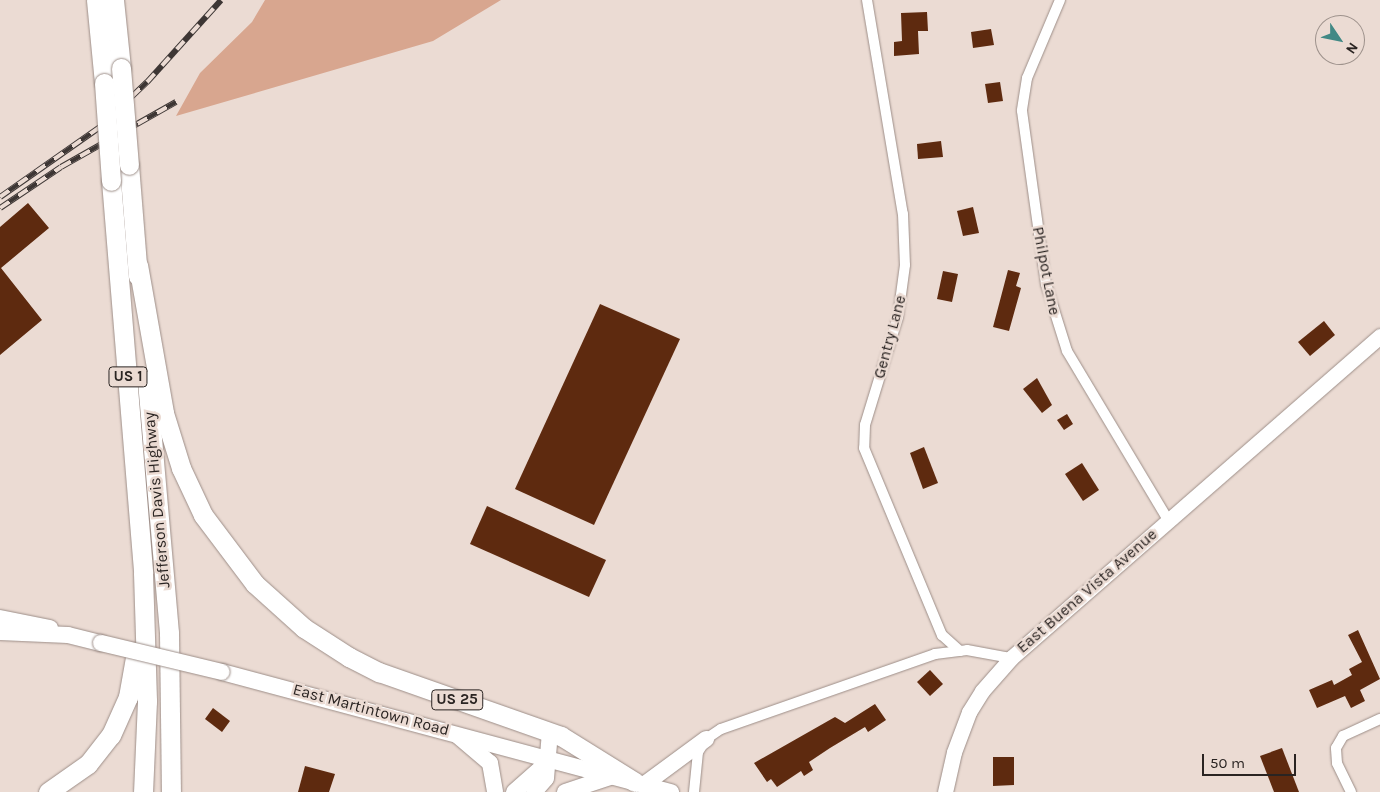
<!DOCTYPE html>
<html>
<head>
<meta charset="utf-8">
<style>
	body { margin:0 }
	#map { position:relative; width:1380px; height:792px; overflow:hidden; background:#ebdbd3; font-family:Karla,sans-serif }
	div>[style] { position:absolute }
	.green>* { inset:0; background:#d8a68f }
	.building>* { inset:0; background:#5e2a0f }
	.roads { filter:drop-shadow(0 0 1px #9d8e88) drop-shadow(0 0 1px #9d8e88) }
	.street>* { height:10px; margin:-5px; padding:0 5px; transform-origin:5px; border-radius:5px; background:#fff }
	.secondary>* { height:15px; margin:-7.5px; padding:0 7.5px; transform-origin:7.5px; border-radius:7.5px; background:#fff }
	.primary>* { height:16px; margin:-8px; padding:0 8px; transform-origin:8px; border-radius:8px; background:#fff }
	.highway>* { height:19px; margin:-9.5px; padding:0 9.5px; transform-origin:9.5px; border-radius:9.5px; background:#fff }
	.rail>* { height:5.5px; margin-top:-2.75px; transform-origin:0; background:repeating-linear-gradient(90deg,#ebdbd3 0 11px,#3d3634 0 22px); box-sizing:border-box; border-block:1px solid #3d3634 }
	.bridges { filter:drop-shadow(0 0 1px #9d8e88) drop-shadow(0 0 1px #9d8e88) }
	.primary-bridge>* { height:16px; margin:-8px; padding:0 8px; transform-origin:8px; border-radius:8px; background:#fff }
	.highway-bridge>* { height:19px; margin:-9.5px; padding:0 9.5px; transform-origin:9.5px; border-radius:9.5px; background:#fff }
	span { translate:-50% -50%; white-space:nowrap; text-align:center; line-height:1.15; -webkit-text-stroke:5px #ebdbd3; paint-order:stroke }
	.shield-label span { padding:1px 4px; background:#ebdbd3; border:1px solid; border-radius:4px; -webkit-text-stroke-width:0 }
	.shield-label { font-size:15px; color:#2a2422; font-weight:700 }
	.street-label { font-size:16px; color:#2a2422 }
	.north { position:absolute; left:1315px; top:15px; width:50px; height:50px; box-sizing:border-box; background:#ebdbd3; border:1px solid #9e928c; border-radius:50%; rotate:124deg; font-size:14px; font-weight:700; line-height:20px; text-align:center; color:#2a2422 }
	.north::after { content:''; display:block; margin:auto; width:18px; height:22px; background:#418985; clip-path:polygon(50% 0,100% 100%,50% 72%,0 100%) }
	.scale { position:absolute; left:1202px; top:754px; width:94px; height:22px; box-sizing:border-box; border:2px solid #2a2422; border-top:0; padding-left:6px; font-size:15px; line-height:18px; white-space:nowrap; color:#2a2422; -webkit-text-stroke:4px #ebdbd3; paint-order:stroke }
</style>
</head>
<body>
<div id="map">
	<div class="green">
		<i style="clip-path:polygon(265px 0,501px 0,433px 41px,176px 116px,200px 73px,252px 22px)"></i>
	</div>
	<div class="building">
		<i style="clip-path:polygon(927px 12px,928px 31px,918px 31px,919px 54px,894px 56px,894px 42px,902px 41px,901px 13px)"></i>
		<i style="clip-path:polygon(991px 29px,994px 45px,973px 48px,971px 32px)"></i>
		<i style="clip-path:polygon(1000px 82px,1003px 101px,988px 103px,985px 84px)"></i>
		<i style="clip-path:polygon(941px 141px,943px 157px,918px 159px,917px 144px)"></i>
		<i style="clip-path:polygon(28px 203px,49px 228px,1px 268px,42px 320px,0 355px,0 227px)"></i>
		<i style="clip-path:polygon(973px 207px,979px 233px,963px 236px,957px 211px)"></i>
		<i style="clip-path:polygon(1008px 270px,1020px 273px,1016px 286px,1021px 288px,1009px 331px,993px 327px)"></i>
		<i style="clip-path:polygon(943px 271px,958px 274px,952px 302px,937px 299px)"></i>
		<i style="clip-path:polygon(600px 304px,680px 339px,594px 525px,515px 489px)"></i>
		<i style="clip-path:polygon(1324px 321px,1335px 335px,1310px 356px,1298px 342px)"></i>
		<i style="clip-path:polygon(1037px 378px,1052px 405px,1042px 413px,1023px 389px)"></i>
		<i style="clip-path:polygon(1067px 414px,1073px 424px,1064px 430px,1057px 420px)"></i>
		<i style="clip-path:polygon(924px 447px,938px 483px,923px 489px,910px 453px)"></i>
		<i style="clip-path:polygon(1082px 463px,1099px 490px,1083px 501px,1065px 474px)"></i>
		<i style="clip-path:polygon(487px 506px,606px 560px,589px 597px,470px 544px)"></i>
		<i style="clip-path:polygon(1358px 630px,1380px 679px,1360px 690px,1365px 701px,1351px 708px,1345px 696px,1317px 708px,1309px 690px,1332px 680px,1334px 685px,1352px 675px,1349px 669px,1362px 662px,1348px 635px)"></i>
		<i style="clip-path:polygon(930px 670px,943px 684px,930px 696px,917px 682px)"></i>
		<i style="clip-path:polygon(875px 704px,886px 720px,868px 732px,865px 727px,830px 748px,809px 762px,813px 770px,804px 776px,801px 771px,777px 787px,771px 779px,767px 782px,754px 763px,835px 717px,845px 723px)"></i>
		<i style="clip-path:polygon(213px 708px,230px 721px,222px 732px,205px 719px)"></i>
		<i style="clip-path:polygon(1282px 748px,1299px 792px,1274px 792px,1260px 756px)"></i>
		<i style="clip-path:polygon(993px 757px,1014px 757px,1014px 785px,993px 786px)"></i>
		<i style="clip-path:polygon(305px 766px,335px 774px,329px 792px,298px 792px)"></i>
	</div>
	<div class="roads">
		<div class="street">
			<i style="left:867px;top:0;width:217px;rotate:80.5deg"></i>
			<i style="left:903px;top:214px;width:51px;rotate:87.8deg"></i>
			<i style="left:905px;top:265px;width:52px;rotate:97.7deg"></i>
			<i style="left:898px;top:317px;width:113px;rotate:107deg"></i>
			<i style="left:865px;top:425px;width:23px;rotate:92deg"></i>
			<i style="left:864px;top:448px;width:203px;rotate:67.4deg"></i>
			<i style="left:942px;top:635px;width:24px;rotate:42deg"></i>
			<i style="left:1060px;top:0;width:85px;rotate:112.9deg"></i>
			<i style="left:1027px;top:78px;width:33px;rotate:99deg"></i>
			<i style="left:1022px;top:111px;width:175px;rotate:82.1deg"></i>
			<i style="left:1046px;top:284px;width:70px;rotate:72.6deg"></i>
			<i style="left:1067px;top:351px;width:197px;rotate:59.1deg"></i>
			<i style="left:694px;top:792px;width:40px;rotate:-84.3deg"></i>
			<i style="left:698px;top:752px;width:15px;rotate:-58deg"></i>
			<i style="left:706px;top:739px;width:18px;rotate:-34deg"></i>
			<i style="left:721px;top:729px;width:227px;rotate:-19.3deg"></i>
			<i style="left:935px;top:654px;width:32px;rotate:-7deg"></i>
			<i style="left:967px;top:650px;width:45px;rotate:10.3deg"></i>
			<i style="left:1351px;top:792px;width:32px;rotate:-116deg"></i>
			<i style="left:1337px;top:763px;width:15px;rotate:-94deg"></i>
			<i style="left:1336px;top:748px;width:14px;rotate:-60deg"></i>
			<i style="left:1343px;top:736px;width:41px;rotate:-24.7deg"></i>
		</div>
		<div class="secondary">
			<i style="left:945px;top:792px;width:41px;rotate:-77.3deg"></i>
			<i style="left:954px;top:752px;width:43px;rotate:-69.4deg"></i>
			<i style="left:969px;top:712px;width:25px;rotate:-58deg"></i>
			<i style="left:982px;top:691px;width:44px;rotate:-48.7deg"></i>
			<i style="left:1011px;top:658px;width:490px;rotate:-41.1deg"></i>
		</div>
		<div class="primary">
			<i style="left:0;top:618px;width:51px;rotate:11.3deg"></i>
			<i style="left:0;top:632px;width:68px;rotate:2.5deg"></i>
			<i style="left:68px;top:635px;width:34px;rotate:14deg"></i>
			<i style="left:222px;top:672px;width:465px;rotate:15deg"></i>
			<i style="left:458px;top:736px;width:42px;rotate:40.2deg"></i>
			<i style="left:490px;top:763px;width:29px;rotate:80deg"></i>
			<i style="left:645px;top:784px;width:76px;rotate:-36.4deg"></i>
			<i style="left:514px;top:792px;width:48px;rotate:-41.6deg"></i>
			<i style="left:534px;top:792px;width:18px;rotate:-49deg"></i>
			<i style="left:546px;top:778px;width:46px;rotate:-85deg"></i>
			<i style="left:565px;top:792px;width:51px;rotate:-18.4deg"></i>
		</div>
		<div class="highway">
			<i style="left:96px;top:0;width:83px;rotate:84.5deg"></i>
			<i style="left:114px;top:0;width:68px;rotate:84.1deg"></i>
			<i style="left:129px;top:165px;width:111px;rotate:85.4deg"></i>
			<i style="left:111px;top:181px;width:393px;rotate:85.3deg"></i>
			<i style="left:143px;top:573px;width:128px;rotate:88.2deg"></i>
			<i style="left:147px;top:701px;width:91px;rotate:92.5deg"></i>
			<i style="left:138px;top:265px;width:150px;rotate:80deg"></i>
			<i style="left:164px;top:413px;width:58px;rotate:72.8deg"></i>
			<i style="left:181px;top:468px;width:52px;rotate:64.9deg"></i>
			<i style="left:203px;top:515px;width:86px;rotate:53deg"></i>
			<i style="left:255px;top:584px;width:66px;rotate:41.9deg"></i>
			<i style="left:304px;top:628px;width:54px;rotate:32.8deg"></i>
			<i style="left:349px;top:657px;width:34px;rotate:27deg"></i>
			<i style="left:379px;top:672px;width:193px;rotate:19.4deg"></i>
			<i style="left:561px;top:736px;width:87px;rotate:31.9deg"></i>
			<i style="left:147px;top:381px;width:253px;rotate:85deg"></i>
			<i style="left:169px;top:633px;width:159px;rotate:89.3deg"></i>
			<i style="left:48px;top:792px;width:49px;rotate:-35deg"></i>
			<i style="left:88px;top:764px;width:37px;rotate:-52deg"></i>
			<i style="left:111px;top:735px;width:42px;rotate:-65.9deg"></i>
			<i style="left:128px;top:697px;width:46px;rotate:-79.9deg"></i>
		</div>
	</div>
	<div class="rail">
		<i style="left:0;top:197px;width:122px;rotate:-35deg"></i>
		<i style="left:100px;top:127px;width:65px;rotate:-43.8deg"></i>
		<i style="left:147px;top:82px;width:110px;rotate:-47.9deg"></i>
		<i style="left:0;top:208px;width:73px;rotate:-33.9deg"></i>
		<i style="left:61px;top:167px;width:132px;rotate:-29.5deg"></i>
	</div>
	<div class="bridges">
		<div class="primary-bridge">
			<i style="left:101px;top:643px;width:124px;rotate:13.5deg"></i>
		</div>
		<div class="highway-bridge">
			<i style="left:121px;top:68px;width:97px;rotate:85.3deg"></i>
			<i style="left:104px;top:83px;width:98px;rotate:85.9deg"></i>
		</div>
	</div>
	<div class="shield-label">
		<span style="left:128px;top:377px">US 1</span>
		<span style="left:457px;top:700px">US 25</span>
	</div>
	<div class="street-label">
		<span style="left:1046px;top:271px;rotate:79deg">Philpot Lane</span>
		<span style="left:890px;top:337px;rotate:-75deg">Gentry Lane</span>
		<span style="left:157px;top:500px;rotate:-95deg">Jefferson Davis Highway</span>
		<span style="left:1087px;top:591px;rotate:-41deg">East Buena Vista Avenue</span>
		<span style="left:371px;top:710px;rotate:15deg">East Martintown Road</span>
	</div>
	<div class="north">N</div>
	<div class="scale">50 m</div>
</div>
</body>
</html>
